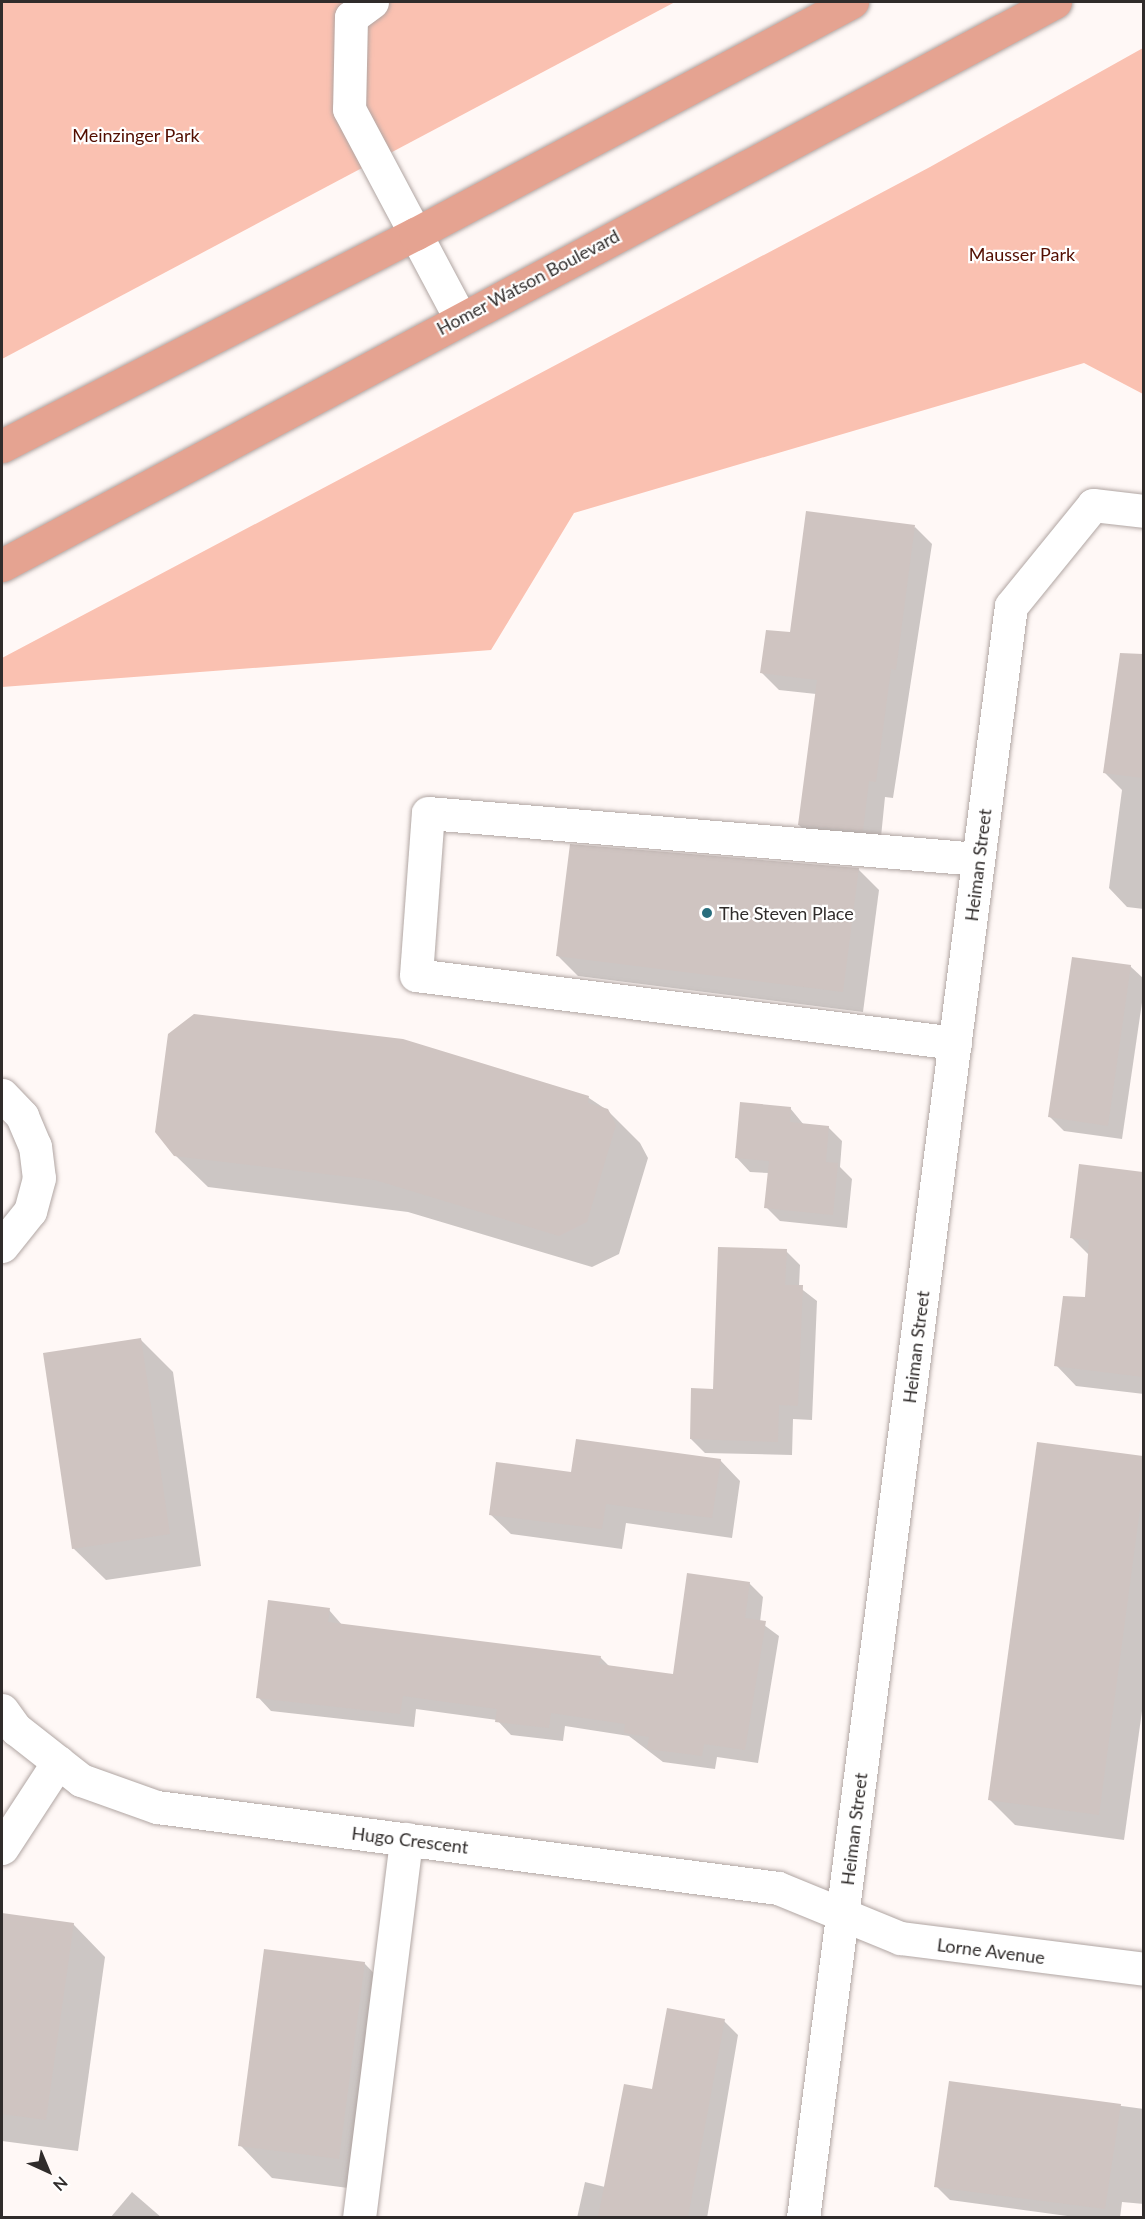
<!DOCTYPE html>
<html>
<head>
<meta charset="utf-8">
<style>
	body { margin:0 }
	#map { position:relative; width:1145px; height:2219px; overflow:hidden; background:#fff8f6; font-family:Lato,sans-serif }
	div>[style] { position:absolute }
	.green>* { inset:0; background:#fac1b1 }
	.shadow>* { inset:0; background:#0003 }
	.building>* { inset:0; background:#cfc4c1 }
	.roads { filter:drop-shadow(0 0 2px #b1a6a3) drop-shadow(0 0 2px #b1a6a3) }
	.minor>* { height:33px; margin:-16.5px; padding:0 16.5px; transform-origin:16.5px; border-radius:16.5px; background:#fff }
	.major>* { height:33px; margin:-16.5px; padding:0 16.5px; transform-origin:16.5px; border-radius:16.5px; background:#e5a391 }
	.dots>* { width:16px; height:16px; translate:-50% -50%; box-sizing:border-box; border:3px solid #fff; border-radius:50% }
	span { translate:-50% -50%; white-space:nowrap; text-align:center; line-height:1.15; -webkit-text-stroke:4.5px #fff; paint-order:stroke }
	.park-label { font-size:18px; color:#530e00 }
	.street-label { font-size:18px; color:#302c2b }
	.poi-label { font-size:18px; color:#302c2b }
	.left { translate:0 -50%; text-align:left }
	.frame { position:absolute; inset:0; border:3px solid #302c2b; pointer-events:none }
	.north { position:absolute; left:18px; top:2141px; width:60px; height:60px; -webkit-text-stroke:4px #fff; paint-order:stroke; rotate:136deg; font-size:16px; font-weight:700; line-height:24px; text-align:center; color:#302c2b }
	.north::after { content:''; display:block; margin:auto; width:21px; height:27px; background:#302c2b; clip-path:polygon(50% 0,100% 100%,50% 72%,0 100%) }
</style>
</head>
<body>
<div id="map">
	<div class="green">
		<i style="clip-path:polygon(2px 2px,675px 2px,2px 359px)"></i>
		<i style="clip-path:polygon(1143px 48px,1143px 394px,1084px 363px,574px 513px,491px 650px,2px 687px,2px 658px,930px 167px)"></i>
	</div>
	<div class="shadow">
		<i style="clip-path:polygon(915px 527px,932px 544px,893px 798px,885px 797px,880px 847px,816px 842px,799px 825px,816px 694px,779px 690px,762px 673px,791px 634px)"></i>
		<i style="clip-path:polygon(1144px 666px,1144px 909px,1127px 907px,1109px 888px,1122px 790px,1105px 773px,1117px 687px)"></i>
		<i style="clip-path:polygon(858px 869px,879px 890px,863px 1012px,578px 976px,557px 955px)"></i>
		<i style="clip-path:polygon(1130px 966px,1144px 979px,1144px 989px,1122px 1139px,1064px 1131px,1050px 1117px)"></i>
		<i style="clip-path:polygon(589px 1098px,607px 1110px,640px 1143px,648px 1158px,619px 1254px,592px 1267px,408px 1212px,208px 1187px,175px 1155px)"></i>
		<i style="clip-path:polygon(790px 1108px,804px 1125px,828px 1127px,842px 1141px,840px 1167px,852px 1179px,847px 1228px,780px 1221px,766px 1207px,769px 1173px,750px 1172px,736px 1157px)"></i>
		<i style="clip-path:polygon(1080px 1165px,1144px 1173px,1144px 1394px,1076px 1386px,1056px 1365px,1087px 1298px,1090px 1256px,1071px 1237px)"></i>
		<i style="clip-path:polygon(786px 1251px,800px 1265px,799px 1287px,817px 1301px,812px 1420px,793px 1419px,792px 1455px,705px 1453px,691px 1439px)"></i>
		<i style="clip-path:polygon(141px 1340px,173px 1372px,201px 1566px,106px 1580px,73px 1548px)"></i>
		<i style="clip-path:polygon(1038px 1444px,1144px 1458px,1144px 1697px,1124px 1840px,1015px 1825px,990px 1800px)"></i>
		<i style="clip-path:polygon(720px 1460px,740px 1481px,732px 1538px,626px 1523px,622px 1549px,511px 1534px,490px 1514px,572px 1474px)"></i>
		<i style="clip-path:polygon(749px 1583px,763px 1597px,760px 1622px,779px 1636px,758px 1763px,717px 1757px,715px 1769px,663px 1762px,629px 1736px,565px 1726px,563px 1741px,511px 1735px,497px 1720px,416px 1709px,414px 1727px,271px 1711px,258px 1697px,329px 1610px,343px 1626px,600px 1657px,609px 1666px,674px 1675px)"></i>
		<i style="clip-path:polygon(2px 1915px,73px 1924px,105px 1957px,78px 2151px,2px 2141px)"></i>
		<i style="clip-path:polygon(364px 1963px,396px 1996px,371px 2191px,272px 2178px,240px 2145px)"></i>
		<i style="clip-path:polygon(724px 2021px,738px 2035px,707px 2218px,577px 2218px,585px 2182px,605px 2187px,654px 2091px)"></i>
		<i style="clip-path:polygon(950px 2083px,1144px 2109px,1144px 2204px,1122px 2202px,1120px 2218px,1082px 2218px,950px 2200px,936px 2186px)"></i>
		<i style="clip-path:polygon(132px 2192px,162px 2218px,110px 2218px)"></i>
	</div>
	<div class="building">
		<i style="clip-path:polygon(806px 511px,915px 525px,896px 670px,891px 669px,876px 782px,869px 781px,863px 831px,798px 825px,817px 680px,760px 673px,766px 630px,790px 632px)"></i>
		<i style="clip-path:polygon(1120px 653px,1143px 654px,1143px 778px,1103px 773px)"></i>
		<i style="clip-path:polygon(570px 844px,859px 868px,843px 992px,556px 956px)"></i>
		<i style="clip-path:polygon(1072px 957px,1131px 965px,1108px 1126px,1048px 1117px)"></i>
		<i style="clip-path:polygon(194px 1014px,403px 1039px,589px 1096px,588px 1103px,608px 1109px,616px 1125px,587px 1222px,559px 1236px,375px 1180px,174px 1156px,155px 1132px,168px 1034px)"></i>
		<i style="clip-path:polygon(740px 1102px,791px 1107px,790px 1122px,829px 1126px,826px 1162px,838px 1163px,833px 1215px,764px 1208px,769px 1161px,735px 1158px)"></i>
		<i style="clip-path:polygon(1079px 1164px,1143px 1172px,1143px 1377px,1054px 1366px,1063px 1296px,1085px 1297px,1089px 1240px,1070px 1238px)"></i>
		<i style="clip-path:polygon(718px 1247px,787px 1249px,785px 1285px,803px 1285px,798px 1406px,779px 1405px,778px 1442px,690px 1439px,691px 1388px,713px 1389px)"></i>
		<i style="clip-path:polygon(141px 1338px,170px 1534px,72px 1549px,43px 1353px)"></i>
		<i style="clip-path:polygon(576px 1439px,721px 1459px,712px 1518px,606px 1504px,602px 1529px,489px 1515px,496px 1462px,571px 1472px)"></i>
		<i style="clip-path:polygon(1037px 1442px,1143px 1456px,1143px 1487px,1099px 1815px,988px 1800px)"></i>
		<i style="clip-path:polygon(687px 1573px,750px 1582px,745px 1618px,766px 1621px,745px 1750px,704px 1744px,702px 1756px,647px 1749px,649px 1737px,624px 1733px,625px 1724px,551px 1713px,549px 1728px,495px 1722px,497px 1709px,403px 1696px,400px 1714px,256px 1698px,268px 1600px,330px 1608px,328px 1622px,601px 1656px,599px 1664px,673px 1674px)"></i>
		<i style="clip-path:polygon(2px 1913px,74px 1923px,46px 2120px,2px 2114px)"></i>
		<i style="clip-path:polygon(264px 1949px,365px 1962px,339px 2159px,238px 2146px)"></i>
		<i style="clip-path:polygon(667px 2008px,725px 2019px,688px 2217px,598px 2217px,624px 2084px,652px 2089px)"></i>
		<i style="clip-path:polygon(949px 2081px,1121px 2104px,1105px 2209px,934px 2187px)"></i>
	</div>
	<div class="roads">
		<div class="minor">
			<i style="left:372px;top:2px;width:26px;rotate:144deg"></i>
			<i style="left:351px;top:17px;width:92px;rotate:91.2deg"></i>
			<i style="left:349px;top:109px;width:237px;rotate:62deg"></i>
			<i style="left:955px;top:1043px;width:543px;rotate:-172.81deg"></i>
			<i style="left:416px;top:975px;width:162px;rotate:-85.8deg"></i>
			<i style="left:428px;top:813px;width:552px;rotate:4.78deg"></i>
			<i style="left:2px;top:1095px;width:29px;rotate:46deg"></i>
			<i style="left:22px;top:1116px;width:33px;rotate:67deg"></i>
			<i style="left:35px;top:1146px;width:32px;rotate:83deg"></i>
			<i style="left:39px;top:1178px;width:34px;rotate:105deg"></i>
			<i style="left:30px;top:1211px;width:45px;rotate:128.7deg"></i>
			<i style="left:2px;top:1710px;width:24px;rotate:54deg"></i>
			<i style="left:16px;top:1729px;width:83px;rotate:38.1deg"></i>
			<i style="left:81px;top:1780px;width:81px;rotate:19.6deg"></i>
			<i style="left:157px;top:1807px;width:626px;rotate:7.43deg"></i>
			<i style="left:778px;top:1888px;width:132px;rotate:22.3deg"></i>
			<i style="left:900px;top:1938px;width:246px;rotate:7.2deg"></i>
			<i style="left:2px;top:1848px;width:103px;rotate:-56.9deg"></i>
			<i style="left:359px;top:2218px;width:382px;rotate:-82.9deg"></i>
			<i style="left:803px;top:2218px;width:1625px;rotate:-82.65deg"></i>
			<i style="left:1011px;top:606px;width:130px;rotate:-50.9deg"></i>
			<i style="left:1093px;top:505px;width:51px;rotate:6.7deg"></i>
		</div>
		<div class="major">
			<i style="left:2px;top:446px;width:464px;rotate:-27.2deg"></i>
			<i style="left:415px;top:234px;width:495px;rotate:-28deg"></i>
			<i style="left:2px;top:565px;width:1194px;rotate:-28.13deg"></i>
		</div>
	</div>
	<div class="dots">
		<i style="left:707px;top:913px;background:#286d7d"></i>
	</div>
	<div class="park-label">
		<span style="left:136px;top:135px">Meinzinger Park</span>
		<span style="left:1022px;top:254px">Mausser Park</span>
	</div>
	<div class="street-label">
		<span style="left:528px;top:282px;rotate:-28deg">Homer Watson Boulevard</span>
		<span style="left:978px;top:865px;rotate:-83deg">Heiman Street</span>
		<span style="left:916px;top:1347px;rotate:-83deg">Heiman Street</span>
		<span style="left:854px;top:1829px;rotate:-83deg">Heiman Street</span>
		<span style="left:410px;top:1840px;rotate:7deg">Hugo Crescent</span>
		<span style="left:991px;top:1951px;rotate:7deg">Lorne Avenue</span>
	</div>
	<div class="poi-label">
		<span class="left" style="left:719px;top:913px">The Steven Place</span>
	</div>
	<div class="frame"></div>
	<div class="north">N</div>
</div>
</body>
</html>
